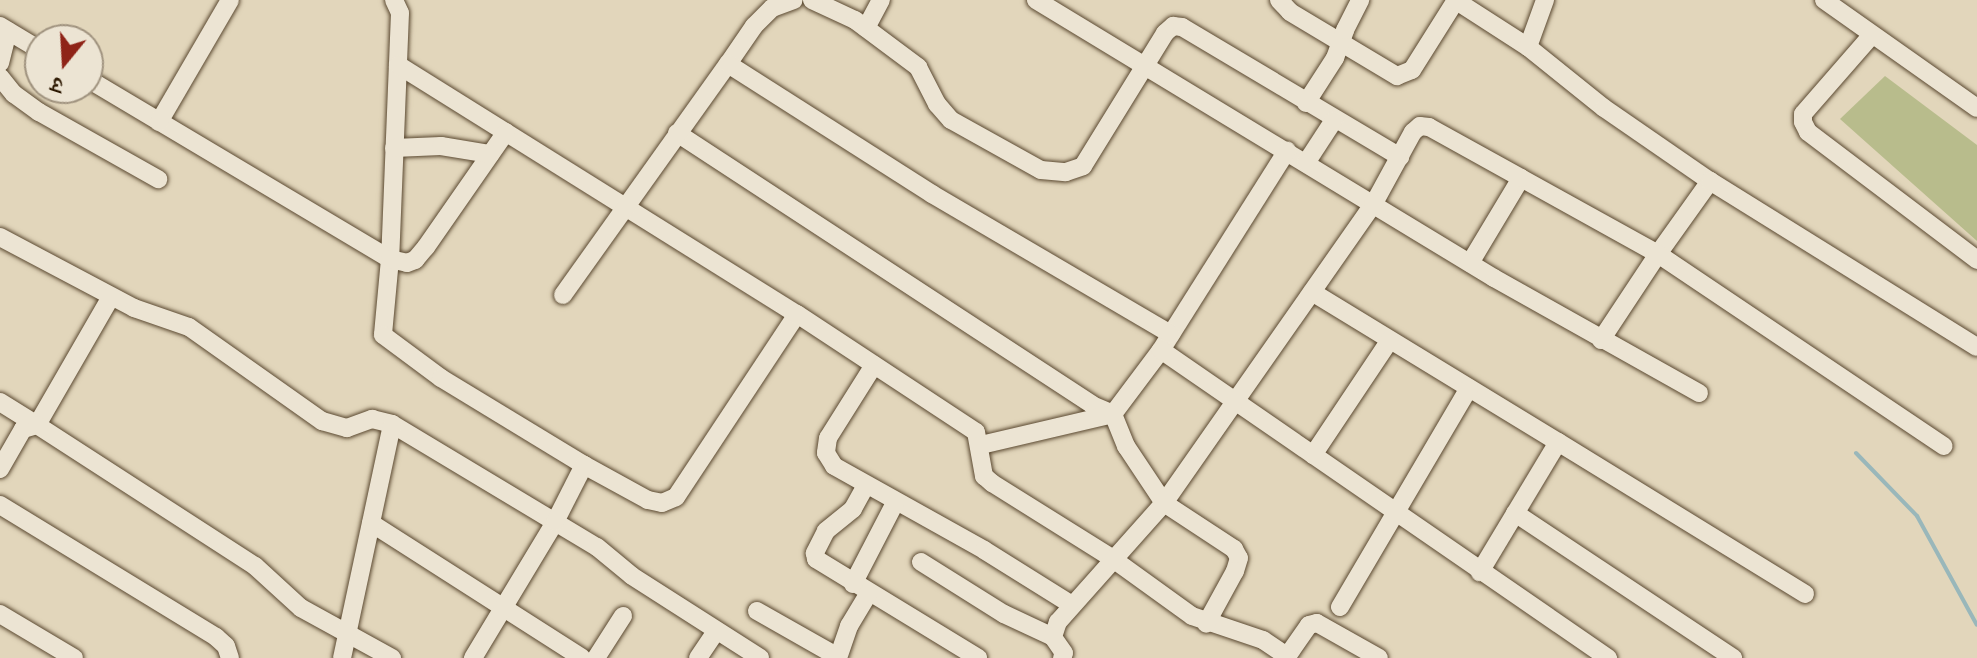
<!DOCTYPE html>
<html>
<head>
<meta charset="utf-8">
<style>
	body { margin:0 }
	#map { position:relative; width:1977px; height:658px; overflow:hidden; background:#e2d6bb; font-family:"Libre Caslon Text","Noto Serif Devanagari",serif }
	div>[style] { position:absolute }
	.green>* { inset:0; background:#b8bc8c }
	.stream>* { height:4px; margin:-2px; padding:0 2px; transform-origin:2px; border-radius:2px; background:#99b7ba }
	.roads { filter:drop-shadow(0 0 2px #5a4830) drop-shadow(0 0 2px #5a4830) }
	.minor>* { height:18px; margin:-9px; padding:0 9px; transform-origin:9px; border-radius:9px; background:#ece4d3 }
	span { translate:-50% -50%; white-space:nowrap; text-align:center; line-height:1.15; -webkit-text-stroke:6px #ece4d3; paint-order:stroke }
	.north { position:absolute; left:24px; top:24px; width:80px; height:80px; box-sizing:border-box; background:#ece4d3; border:2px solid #a0937f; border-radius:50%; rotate:198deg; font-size:22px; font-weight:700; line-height:32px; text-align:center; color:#2d1902 }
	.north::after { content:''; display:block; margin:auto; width:28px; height:36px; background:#8f2418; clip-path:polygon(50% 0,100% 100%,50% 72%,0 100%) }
</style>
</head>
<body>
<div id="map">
	<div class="green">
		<i style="clip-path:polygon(1885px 76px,1977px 145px,1977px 241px,1840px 119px)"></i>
	</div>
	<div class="stream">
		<i style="left:1856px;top:453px;width:88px;rotate:45.9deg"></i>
		<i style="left:1917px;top:516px;width:124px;rotate:61.2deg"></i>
	</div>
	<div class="roads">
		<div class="minor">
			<i style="left:394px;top:0;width:14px;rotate:65deg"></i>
			<i style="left:400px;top:13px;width:246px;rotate:92.3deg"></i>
			<i style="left:390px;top:259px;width:76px;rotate:95.3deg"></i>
			<i style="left:383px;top:335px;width:72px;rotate:36.6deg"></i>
			<i style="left:441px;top:378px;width:167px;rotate:31.3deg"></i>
			<i style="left:584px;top:465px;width:73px;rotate:28.7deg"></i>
			<i style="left:648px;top:500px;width:14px;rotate:12deg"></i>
			<i style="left:662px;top:503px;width:15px;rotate:-23deg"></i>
			<i style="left:676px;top:497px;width:219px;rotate:-56.5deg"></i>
			<i style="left:812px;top:0;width:47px;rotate:24.9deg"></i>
			<i style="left:855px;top:20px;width:79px;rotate:36.7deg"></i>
			<i style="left:918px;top:67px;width:42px;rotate:62.8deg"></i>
			<i style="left:937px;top:104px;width:21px;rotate:49deg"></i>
			<i style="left:951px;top:120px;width:103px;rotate:29.1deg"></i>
			<i style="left:1041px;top:170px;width:25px;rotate:5deg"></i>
			<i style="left:1066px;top:172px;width:18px;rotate:-19deg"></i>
			<i style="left:1083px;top:166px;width:156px;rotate:-58.3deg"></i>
			<i style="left:1165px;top:33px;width:11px;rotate:-41deg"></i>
			<i style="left:1173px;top:26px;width:9px;rotate:6deg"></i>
			<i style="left:1182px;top:27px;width:254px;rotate:30.8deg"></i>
			<i style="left:1036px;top:0;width:536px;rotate:31.26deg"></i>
			<i style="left:1494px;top:278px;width:235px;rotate:29.3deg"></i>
			<i style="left:1279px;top:0;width:16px;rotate:47deg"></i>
			<i style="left:1290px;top:12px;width:125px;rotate:30.9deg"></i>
			<i style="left:1397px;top:76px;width:16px;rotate:-22deg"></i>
			<i style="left:1412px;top:70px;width:83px;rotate:-57.8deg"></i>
			<i style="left:1455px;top:0;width:87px;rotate:32.8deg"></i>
			<i style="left:1528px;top:47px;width:97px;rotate:38.8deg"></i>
			<i style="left:1604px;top:108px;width:129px;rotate:34.6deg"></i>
			<i style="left:1824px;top:0;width:187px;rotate:35.2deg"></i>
			<i style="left:0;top:26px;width:47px;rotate:31deg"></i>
			<i style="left:866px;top:28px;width:32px;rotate:-62deg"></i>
			<i style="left:1871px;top:36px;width:103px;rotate:131.1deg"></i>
			<i style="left:1803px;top:114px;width:8px;rotate:90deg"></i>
			<i style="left:1803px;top:122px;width:11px;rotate:63deg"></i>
			<i style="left:1808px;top:132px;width:212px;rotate:37.1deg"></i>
			<i style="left:1528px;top:47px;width:50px;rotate:-70.1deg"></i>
			<i style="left:0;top:63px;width:33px;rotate:-76deg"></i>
			<i style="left:728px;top:64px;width:46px;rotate:-55.6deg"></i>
			<i style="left:754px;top:26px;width:25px;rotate:-45deg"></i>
			<i style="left:772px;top:8px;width:23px;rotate:-20deg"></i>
			<i style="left:398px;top:65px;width:470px;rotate:32deg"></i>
			<i style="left:797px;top:314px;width:214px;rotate:33.4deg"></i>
			<i style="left:976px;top:432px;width:45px;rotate:79.7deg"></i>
			<i style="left:984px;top:476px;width:11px;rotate:41deg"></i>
			<i style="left:992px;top:483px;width:143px;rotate:32.1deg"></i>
			<i style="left:1113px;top:559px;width:97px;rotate:35.8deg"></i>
			<i style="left:1192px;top:616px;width:75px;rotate:18.7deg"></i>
			<i style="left:1263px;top:640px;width:29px;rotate:34deg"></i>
			<i style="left:0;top:77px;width:22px;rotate:51deg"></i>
			<i style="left:14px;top:94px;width:31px;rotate:36deg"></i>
			<i style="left:39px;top:112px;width:137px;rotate:29.4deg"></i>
			<i style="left:88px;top:79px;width:352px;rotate:30.8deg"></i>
			<i style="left:390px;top:259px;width:17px;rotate:13deg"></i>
			<i style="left:407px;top:263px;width:9px;rotate:-21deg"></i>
			<i style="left:415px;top:260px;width:17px;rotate:-50deg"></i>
			<i style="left:426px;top:247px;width:140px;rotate:-55.2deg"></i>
			<i style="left:1306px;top:103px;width:54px;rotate:-57.2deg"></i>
			<i style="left:1335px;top:58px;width:30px;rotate:-70deg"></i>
			<i style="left:1345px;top:30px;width:34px;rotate:-63deg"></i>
			<i style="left:159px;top:122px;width:141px;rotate:-59.8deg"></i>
			<i style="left:677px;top:133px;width:496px;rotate:33.2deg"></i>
			<i style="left:1092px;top:405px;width:23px;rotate:23deg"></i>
			<i style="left:1113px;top:414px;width:80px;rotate:-53.1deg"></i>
			<i style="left:1161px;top:350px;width:236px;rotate:-57.7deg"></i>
			<i style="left:394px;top:148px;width:47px;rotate:-2.4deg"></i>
			<i style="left:441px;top:146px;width:50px;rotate:9.3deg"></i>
			<i style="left:1306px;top:163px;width:51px;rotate:-56.9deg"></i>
			<i style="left:0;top:237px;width:152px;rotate:27.9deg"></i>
			<i style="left:134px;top:308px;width:58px;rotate:19.1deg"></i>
			<i style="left:189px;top:327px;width:163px;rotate:35.3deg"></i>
			<i style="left:322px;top:421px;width:26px;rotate:16deg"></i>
			<i style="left:347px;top:428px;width:27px;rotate:-20deg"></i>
			<i style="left:372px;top:419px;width:21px;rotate:14deg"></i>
			<i style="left:392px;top:424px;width:239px;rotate:31deg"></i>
			<i style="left:597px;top:547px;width:45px;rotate:39.6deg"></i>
			<i style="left:632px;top:576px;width:152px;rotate:32.6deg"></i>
			<i style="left:1470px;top:263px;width:99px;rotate:-59deg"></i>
			<i style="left:1521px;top:178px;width:157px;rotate:29deg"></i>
			<i style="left:1658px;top:254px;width:90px;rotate:-54.5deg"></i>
			<i style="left:1710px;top:181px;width:314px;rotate:31.9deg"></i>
			<i style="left:1312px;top:292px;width:288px;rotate:31.4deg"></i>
			<i style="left:1558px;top:442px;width:152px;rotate:121deg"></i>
			<i style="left:563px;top:295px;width:284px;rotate:-54.5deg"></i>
			<i style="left:728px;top:64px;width:242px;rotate:32.5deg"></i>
			<i style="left:932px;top:194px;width:277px;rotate:30.4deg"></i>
			<i style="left:1601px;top:340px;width:103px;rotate:-56.5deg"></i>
			<i style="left:1658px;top:254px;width:344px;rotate:33.9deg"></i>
			<i style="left:1161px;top:350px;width:543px;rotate:34.57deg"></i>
			<i style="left:874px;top:365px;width:86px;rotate:122.2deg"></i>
			<i style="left:828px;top:438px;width:15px;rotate:98deg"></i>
			<i style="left:826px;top:453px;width:15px;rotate:58deg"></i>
			<i style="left:834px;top:466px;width:172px;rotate:29.2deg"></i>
			<i style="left:984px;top:550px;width:104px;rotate:32deg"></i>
			<i style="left:0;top:402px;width:44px;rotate:31.9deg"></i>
			<i style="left:37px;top:425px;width:148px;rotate:-60deg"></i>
			<i style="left:1558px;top:442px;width:290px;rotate:31.6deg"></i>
			<i style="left:981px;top:445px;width:136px;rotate:-13.2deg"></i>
			<i style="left:1113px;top:414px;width:35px;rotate:68deg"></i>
			<i style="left:1126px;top:446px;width:69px;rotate:56.3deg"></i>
			<i style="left:1164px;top:503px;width:84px;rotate:33.3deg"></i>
			<i style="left:1234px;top:549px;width:10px;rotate:61deg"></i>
			<i style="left:1239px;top:558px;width:14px;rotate:107deg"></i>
			<i style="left:1235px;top:571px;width:60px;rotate:118.7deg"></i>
			<i style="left:1313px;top:455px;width:138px;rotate:-56.2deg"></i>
			<i style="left:0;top:469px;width:46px;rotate:-60.1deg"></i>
			<i style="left:23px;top:429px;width:15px;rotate:-16deg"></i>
			<i style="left:37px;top:425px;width:260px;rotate:32.9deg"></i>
			<i style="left:255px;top:566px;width:62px;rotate:42.4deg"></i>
			<i style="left:301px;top:608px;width:104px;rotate:28.8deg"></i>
			<i style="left:865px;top:487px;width:25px;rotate:119deg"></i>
			<i style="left:853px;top:509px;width:35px;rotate:141deg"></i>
			<i style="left:826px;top:531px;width:25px;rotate:117deg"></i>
			<i style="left:815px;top:553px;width:6px;rotate:81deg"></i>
			<i style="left:816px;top:559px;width:190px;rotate:31.4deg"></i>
			<i style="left:0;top:505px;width:253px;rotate:31.4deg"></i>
			<i style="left:216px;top:637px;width:13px;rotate:42deg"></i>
			<i style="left:226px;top:646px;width:13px;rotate:72deg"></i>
			<i style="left:1515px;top:513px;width:262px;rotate:33.6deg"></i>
			<i style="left:371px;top:523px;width:250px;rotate:32.6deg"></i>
			<i style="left:921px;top:562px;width:98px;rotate:32.1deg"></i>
			<i style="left:1004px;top:614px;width:54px;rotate:25.1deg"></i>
			<i style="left:853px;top:584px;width:91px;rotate:-62.6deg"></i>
			<i style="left:1340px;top:607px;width:254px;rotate:-59.5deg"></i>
			<i style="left:757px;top:611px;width:93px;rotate:29.6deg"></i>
			<i style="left:0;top:614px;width:86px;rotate:30.7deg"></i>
			<i style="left:342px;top:658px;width:239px;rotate:-77.9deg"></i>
			<i style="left:473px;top:658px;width:159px;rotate:-58.9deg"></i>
			<i style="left:555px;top:522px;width:64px;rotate:-63deg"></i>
			<i style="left:596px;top:658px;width:50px;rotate:-57.3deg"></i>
			<i style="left:698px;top:658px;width:32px;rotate:-56deg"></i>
			<i style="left:838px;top:658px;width:34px;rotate:-71deg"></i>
			<i style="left:849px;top:626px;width:39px;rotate:-59deg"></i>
			<i style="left:1062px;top:658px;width:5px;rotate:-68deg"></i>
			<i style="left:1064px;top:653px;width:19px;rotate:-125deg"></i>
			<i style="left:1053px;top:637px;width:16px;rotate:-72deg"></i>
			<i style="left:1058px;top:622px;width:159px;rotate:-48.3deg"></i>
			<i style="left:1164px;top:503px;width:364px;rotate:-55deg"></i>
			<i style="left:1373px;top:205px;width:83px;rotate:-61.3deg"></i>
			<i style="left:1413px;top:132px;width:9px;rotate:-41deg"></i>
			<i style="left:1420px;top:126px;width:9px;rotate:6deg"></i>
			<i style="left:1429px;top:127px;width:105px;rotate:29deg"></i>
			<i style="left:1286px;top:658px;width:40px;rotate:-55.1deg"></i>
			<i style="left:1309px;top:625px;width:8px;rotate:-14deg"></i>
			<i style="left:1317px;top:623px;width:71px;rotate:29.4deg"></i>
		</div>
	</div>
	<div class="north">उ</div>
</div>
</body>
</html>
